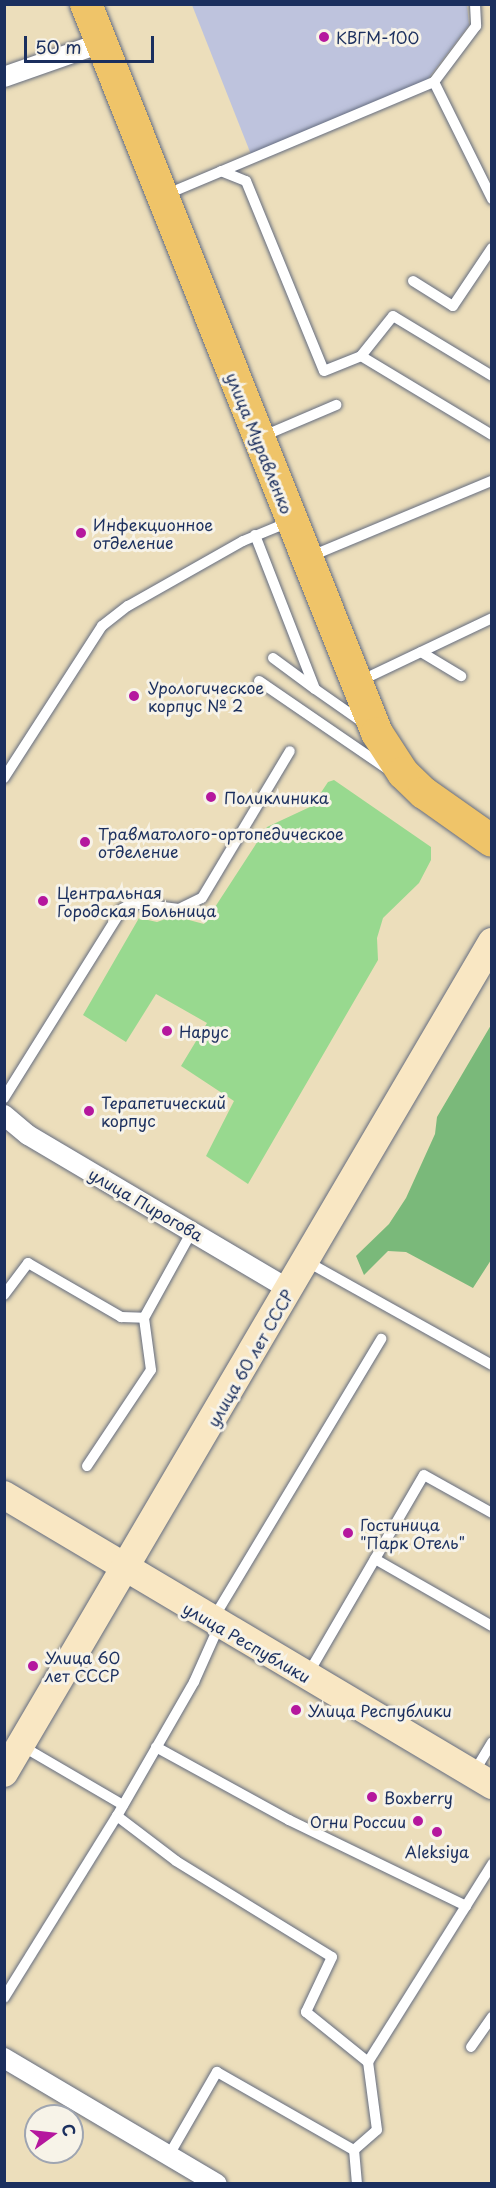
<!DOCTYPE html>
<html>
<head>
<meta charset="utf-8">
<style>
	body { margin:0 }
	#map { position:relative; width:496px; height:2188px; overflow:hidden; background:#ecdebb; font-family:"Playpen Sans",sans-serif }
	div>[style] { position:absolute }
	.industrial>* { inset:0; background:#bec3dd }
	.green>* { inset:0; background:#98d98f }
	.forest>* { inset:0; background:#7ab97a }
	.roads { filter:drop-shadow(0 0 2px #646c7f) drop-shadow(0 0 2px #646c7f) }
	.lane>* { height:10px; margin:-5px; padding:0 5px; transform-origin:5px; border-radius:5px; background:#fff }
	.street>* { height:20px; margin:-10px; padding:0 10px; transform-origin:10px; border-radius:10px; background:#fff }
	.secondary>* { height:28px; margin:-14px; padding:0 14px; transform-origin:14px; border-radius:14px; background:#f9e7c3 }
	.primary>* { height:32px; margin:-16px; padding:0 16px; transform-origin:16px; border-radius:16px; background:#efc469 }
	.dots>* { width:16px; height:16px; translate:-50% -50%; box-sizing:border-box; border:3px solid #f7f3e8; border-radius:50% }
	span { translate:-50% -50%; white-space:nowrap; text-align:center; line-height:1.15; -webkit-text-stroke:6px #f7f3e8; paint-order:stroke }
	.poi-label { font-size:16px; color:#1b2f5e }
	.left { translate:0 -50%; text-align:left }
	.right { translate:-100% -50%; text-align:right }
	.street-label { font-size:16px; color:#1b2f5e }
	.frame { position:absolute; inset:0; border:6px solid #1b2f5e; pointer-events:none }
	.north { position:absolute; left:24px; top:2104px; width:60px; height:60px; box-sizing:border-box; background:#f7f3e8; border:2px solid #9fa5b1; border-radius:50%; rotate:75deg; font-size:16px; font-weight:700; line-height:24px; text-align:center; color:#1b2f5e }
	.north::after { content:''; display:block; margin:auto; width:21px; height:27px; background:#b5179e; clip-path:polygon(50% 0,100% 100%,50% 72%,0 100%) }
	.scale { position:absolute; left:24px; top:36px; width:130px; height:27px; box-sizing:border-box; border:3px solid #1b2f5e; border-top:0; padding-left:8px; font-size:18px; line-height:21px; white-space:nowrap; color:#1b2f5e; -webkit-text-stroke:4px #f7f3e8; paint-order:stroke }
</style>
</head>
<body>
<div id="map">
	<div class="industrial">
		<i style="clip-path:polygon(192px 5px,467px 5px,469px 25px,424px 84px,252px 157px)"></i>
	</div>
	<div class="green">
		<i style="clip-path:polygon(334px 780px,431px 847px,431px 860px,419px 883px,383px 918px,377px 938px,378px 960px,248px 1184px,206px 1156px,234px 1101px,181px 1066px,207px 1023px,156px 994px,126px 1042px,83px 1015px,139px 918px,157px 922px,174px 916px,204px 924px,267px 827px,312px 806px,328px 782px)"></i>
	</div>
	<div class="forest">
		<i style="clip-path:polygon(491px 1025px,491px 1260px,473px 1288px,406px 1252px,388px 1251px,364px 1275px,356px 1256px,389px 1224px,406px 1198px,435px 1134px,437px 1117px)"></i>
	</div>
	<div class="roads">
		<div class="lane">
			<i style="left:475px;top:4px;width:22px;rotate:87deg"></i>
			<i style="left:476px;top:26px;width:70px;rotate:126.9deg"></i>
			<i style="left:434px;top:82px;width:131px;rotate:63.6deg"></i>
			<i style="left:221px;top:171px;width:27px;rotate:22deg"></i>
			<i style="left:246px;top:181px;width:205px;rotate:67.7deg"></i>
			<i style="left:324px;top:371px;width:40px;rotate:-22deg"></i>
			<i style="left:361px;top:356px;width:51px;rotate:-51.3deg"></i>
			<i style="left:393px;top:316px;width:116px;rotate:31.2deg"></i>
			<i style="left:165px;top:195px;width:292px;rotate:-22.8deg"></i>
			<i style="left:413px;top:281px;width:47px;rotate:32deg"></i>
			<i style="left:453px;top:306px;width:70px;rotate:-56.1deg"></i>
			<i style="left:361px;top:356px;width:153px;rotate:31.1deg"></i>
			<i style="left:261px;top:437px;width:82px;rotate:-23.1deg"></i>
			<i style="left:255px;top:535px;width:165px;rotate:68.7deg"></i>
			<i style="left:315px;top:689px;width:61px;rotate:35deg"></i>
			<i style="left:309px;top:557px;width:198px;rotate:-22.6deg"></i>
			<i style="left:421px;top:652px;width:47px;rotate:31deg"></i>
			<i style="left:273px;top:658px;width:52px;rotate:36.4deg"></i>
			<i style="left:259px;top:681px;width:154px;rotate:34.4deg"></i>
			<i style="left:360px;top:681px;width:146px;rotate:-25.5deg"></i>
			<i style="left:4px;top:778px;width:181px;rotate:-57.2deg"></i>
			<i style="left:102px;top:626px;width:33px;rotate:-38deg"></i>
			<i style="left:128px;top:606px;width:132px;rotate:-29.5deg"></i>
			<i style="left:243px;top:541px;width:52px;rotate:-22.6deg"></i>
			<i style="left:4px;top:1098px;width:223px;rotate:-58deg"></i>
			<i style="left:122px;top:909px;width:12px;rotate:-31deg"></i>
			<i style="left:132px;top:903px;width:47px;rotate:7.3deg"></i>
			<i style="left:179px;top:909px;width:25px;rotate:-26deg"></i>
			<i style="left:202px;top:898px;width:171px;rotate:-59.1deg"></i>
			<i style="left:306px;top:1261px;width:213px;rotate:29.2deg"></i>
			<i style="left:4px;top:1295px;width:40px;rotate:-53deg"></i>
			<i style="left:28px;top:1263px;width:108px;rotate:30.1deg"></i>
			<i style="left:121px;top:1317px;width:23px;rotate:2deg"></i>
			<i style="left:144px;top:1318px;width:99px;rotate:-61.1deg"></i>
			<i style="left:87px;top:1466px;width:115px;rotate:-56.3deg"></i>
			<i style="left:151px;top:1370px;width:52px;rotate:-97.7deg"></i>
			<i style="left:375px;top:1559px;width:135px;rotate:29.8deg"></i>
			<i style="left:213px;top:1619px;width:327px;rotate:-59deg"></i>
			<i style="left:308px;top:1674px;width:230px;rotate:-59.8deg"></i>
			<i style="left:424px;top:1475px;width:78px;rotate:29.2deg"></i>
			<i style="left:22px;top:1746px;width:117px;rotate:30.3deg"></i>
			<i style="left:156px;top:1747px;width:152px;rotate:28.8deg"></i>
			<i style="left:289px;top:1820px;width:197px;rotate:25.9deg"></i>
			<i style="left:473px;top:1774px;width:37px;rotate:-59deg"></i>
			<i style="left:117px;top:1816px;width:74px;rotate:37.3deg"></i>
			<i style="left:176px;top:1861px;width:183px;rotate:31.6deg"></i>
			<i style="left:332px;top:1957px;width:61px;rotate:115.3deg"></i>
			<i style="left:306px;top:2012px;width:80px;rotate:38.9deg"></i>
			<i style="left:4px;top:1998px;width:214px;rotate:-58.2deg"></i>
			<i style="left:117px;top:1816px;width:155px;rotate:-60.1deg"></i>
			<i style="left:194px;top:1682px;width:61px;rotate:-65.9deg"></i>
			<i style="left:471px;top:2047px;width:37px;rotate:-55deg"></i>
			<i style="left:169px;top:2155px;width:96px;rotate:-60deg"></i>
			<i style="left:217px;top:2072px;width:158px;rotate:29.7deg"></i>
			<i style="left:357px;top:2184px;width:34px;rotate:-95deg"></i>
			<i style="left:354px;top:2150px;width:30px;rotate:-41deg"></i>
			<i style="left:377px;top:2130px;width:69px;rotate:-97.5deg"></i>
			<i style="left:368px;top:2062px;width:234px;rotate:-57.9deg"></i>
		</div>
		<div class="street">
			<i style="left:4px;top:77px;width:103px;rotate:-19.3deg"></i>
			<i style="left:4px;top:1115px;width:31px;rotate:40deg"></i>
			<i style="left:28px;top:1135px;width:304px;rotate:30.6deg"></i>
			<i style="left:4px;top:2058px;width:247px;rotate:30.6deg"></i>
		</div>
		<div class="secondary">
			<i style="left:4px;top:1495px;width:568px;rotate:30.72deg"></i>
			<i style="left:4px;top:1773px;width:964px;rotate:-59.58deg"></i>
		</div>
		<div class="primary">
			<i style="left:86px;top:4px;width:785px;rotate:68.24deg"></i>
			<i style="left:377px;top:733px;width:48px;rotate:57deg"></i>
			<i style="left:403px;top:773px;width:29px;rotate:44deg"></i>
			<i style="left:424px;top:793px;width:83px;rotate:35.2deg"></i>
		</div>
	</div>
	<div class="dots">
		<i style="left:324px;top:37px;background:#b5179e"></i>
		<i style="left:81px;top:533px;background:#b5179e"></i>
		<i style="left:134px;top:696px;background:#b5179e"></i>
		<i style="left:211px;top:797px;background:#b5179e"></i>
		<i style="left:85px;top:842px;background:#b5179e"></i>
		<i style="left:43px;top:901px;background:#b5179e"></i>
		<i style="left:167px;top:1031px;background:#b5179e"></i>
		<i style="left:89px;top:1111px;background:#b5179e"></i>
		<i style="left:348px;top:1533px;background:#b5179e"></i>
		<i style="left:33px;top:1666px;background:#b5179e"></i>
		<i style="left:296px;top:1710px;background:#b5179e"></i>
		<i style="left:372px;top:1797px;background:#b5179e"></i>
		<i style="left:418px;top:1821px;background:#b5179e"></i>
		<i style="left:437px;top:1832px;background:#b5179e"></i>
	</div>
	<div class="poi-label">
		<span class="left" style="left:336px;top:37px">КВГМ-100</span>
		<span class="left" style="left:93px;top:533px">Инфекционное<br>отделение</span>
		<span class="left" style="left:148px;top:696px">Урологическое<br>корпус № 2</span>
		<span class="left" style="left:224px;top:797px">Поликлиника</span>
		<span class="left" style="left:98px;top:842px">Травматолого-ортопедическое<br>отделение</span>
		<span class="left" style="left:57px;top:901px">Центральная<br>Городская Больница</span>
		<span class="left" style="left:179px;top:1031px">Нарус</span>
		<span class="left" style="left:101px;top:1111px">Терапетический<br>корпус</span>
		<span class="left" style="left:360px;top:1533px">Гостиница<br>"Парк Отель"</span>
		<span class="left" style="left:45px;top:1666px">Улица 60<br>лет СССР</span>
		<span class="left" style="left:308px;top:1710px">Улица Республики</span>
		<span class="left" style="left:384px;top:1797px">Boxberry</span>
		<span class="right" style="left:406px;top:1821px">Огни России</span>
		<span style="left:437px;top:1851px">Aleksiya</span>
	</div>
	<div class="street-label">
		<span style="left:260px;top:443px;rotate:68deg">улица Муравленко</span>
		<span style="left:146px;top:1204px;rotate:30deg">улица Пирогова</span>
		<span style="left:250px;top:1358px;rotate:-60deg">улица 60 лет СССР</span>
		<span style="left:247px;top:1642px;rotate:30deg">улица Республики</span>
	</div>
	<div class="frame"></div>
	<div class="north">С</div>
	<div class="scale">50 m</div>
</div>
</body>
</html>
